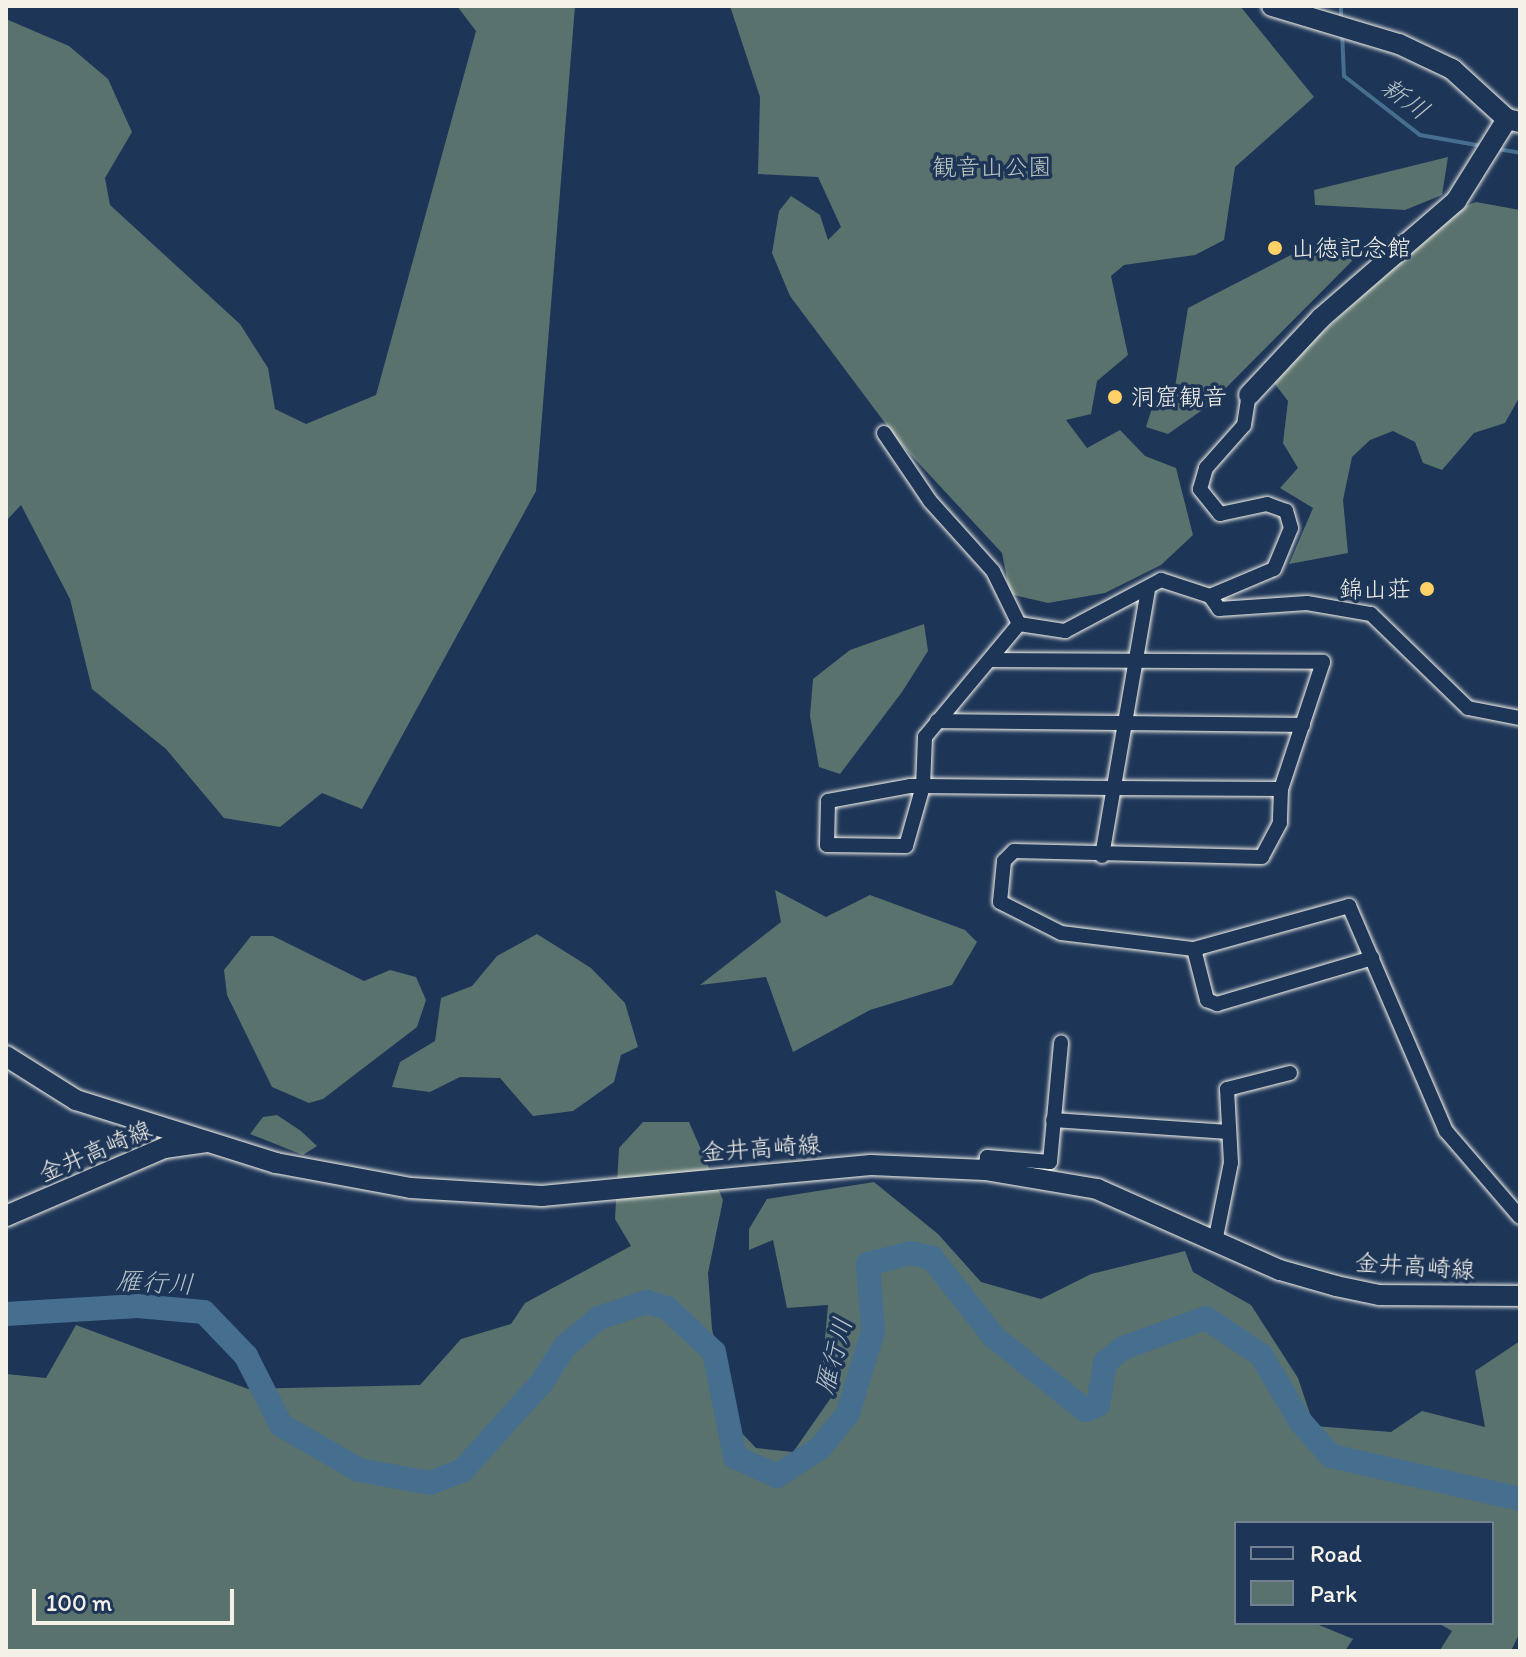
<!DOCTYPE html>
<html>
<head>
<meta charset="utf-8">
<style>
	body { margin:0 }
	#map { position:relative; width:1526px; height:1657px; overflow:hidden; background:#1d3557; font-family:Itim,"Klee One",sans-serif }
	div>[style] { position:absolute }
	.green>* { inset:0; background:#5a726e }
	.stream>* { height:4px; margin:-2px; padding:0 2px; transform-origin:2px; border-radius:2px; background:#466e8e }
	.river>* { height:24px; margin:-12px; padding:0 12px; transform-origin:12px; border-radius:12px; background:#466e8e }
	.roads { filter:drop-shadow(0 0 2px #f4f1e8) drop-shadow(0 0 2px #f4f1e8) }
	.street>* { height:14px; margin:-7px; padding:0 7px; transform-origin:7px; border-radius:7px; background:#1d3557 }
	.secondary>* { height:20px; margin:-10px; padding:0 10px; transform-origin:10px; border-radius:10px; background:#1d3557 }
	.dots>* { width:22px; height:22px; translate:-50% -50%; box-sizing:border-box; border:4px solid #1d3557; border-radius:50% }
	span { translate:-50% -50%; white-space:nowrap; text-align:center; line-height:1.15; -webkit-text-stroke:7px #1d3557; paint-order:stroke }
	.park-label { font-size:24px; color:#bec5bd }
	.poi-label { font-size:24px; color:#f4f1e8 }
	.left { translate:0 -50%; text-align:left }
	.right { translate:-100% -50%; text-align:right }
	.street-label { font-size:24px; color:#f4f1e8 }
	.water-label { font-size:26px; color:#b7c3c8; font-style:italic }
	.frame { position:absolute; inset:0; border:8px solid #f4f1e8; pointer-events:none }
	.legend { position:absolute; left:1234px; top:1521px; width:260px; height:104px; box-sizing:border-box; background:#1d3557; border:2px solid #738091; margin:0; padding:10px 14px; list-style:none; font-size:24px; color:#f4f1e8 }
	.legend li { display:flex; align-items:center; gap:16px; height:40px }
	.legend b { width:40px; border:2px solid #738091 }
	.scale { position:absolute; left:32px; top:1589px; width:202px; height:36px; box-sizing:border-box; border:4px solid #f4f1e8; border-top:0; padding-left:10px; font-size:24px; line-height:28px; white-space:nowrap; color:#f4f1e8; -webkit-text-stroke:6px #1d3557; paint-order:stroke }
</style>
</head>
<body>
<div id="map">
	<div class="green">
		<i style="clip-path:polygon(457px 6px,575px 6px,536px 491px,362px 809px,322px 793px,280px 827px,224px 818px,166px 749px,92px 689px,70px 599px,21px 505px,6px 521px,6px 19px,69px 46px,108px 79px,132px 132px,105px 178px,110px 205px,240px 324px,268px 368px,275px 409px,306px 424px,376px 395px,476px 31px)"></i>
		<i style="clip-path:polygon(730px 6px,1240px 6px,1314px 97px,1235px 167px,1224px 240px,1195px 255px,1124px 265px,1111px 276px,1128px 355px,1097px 381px,1091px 414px,1066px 420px,1087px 448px,1120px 430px,1145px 456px,1176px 468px,1193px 535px,1161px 565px,1105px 593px,1048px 603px,1010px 594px,1002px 553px,900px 443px,790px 296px,772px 253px,779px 211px,791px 196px,820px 215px,828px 240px,841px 227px,818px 177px,758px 174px,760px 97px)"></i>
		<i style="clip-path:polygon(1448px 157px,1442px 195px,1405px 210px,1315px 205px,1314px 190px)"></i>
		<i style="clip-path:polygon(1476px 202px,1520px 210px,1520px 396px,1505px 423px,1474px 433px,1442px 470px,1423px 463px,1415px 442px,1393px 431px,1370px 440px,1352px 457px,1343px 500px,1348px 553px,1289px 564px,1313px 508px,1280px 488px,1298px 468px,1283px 443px,1288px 401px,1271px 379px,1456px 210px)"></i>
		<i style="clip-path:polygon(1324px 238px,1340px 238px,1352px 261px,1208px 406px,1168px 434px,1146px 427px,1154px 402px,1175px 387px,1188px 308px)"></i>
		<i style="clip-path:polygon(924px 624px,928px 651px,902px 692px,840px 774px,819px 767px,810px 716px,813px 679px,850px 650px)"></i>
		<i style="clip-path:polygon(775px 890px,826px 917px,870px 895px,965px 930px,977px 942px,952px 985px,870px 1010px,793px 1052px,766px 977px,700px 985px,781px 922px)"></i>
		<i style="clip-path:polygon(537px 934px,591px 968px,625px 1003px,638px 1047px,621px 1055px,614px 1082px,573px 1111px,533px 1116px,500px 1078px,460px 1077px,430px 1092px,392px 1087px,400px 1062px,435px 1041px,441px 998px,472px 986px,497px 956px)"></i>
		<i style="clip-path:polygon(251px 936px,273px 936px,364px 981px,390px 970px,416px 977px,426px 1000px,417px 1027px,323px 1099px,309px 1103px,272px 1087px,227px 995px,224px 970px)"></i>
		<i style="clip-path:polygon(277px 1115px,301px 1131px,317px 1146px,303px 1155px,250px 1134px,263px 1117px)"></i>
		<i style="clip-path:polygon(643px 1122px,689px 1122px,723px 1200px,708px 1273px,712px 1329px,735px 1426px,756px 1448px,793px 1452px,835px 1392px,822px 1371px,828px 1305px,787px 1308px,773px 1240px,749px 1250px,749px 1229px,767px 1199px,874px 1182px,938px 1234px,981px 1282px,1041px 1299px,1091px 1274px,1185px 1251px,1193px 1272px,1251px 1305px,1298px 1378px,1314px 1426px,1391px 1432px,1422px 1411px,1485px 1427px,1475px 1371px,1520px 1341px,1520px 1632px,1511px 1651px,1440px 1650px,1452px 1631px,1438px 1623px,1492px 1623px,1492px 1523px,1236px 1523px,1236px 1623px,1314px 1623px,1353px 1639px,1345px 1651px,6px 1651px,6px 1374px,46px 1378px,76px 1325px,248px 1389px,420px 1385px,461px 1339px,511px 1324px,525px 1303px,631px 1246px,615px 1219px,619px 1148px)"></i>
	</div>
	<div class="stream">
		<i style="left:1341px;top:6px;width:14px;rotate:90deg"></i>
		<i style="left:1342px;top:32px;width:44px;rotate:87.4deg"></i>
		<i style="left:1344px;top:76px;width:96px;rotate:37.8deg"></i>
		<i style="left:1420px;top:135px;width:63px;rotate:10.1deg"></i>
		<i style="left:1498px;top:149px;width:22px;rotate:10deg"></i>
	</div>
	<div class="river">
		<i style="left:6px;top:1314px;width:132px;rotate:-3.5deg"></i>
		<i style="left:138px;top:1306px;width:66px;rotate:5.2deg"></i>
		<i style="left:204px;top:1312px;width:61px;rotate:46.3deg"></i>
		<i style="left:246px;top:1356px;width:77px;rotate:63.1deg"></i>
		<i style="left:281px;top:1425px;width:90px;rotate:30deg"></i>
		<i style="left:359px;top:1470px;width:72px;rotate:10.4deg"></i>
		<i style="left:430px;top:1483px;width:34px;rotate:-21deg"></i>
		<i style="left:462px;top:1471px;width:120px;rotate:-48deg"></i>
		<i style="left:542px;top:1382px;width:43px;rotate:-57.4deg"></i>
		<i style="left:565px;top:1346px;width:44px;rotate:-39.5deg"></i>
		<i style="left:599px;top:1318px;width:50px;rotate:-18.8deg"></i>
		<i style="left:646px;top:1302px;width:22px;rotate:16deg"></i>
		<i style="left:667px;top:1308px;width:64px;rotate:43.1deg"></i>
		<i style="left:714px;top:1352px;width:107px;rotate:78.7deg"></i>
		<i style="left:735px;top:1457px;width:46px;rotate:24.3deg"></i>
		<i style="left:777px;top:1476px;width:51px;rotate:-33.1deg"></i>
		<i style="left:820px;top:1448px;width:45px;rotate:-51.3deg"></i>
		<i style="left:848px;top:1413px;width:86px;rotate:-73deg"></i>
		<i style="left:873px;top:1331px;width:67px;rotate:-94.3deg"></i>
		<i style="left:868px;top:1264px;width:44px;rotate:-14.3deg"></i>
		<i style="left:911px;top:1253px;width:22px;rotate:13deg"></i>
		<i style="left:932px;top:1258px;width:100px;rotate:51.9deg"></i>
		<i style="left:994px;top:1337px;width:117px;rotate:38.7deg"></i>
		<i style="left:1085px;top:1410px;width:14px;rotate:-21deg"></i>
		<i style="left:1098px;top:1405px;width:43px;rotate:-80.5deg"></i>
		<i style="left:1105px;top:1363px;width:23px;rotate:-40deg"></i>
		<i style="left:1123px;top:1348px;width:88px;rotate:-19.9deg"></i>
		<i style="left:1206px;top:1318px;width:66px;rotate:33.9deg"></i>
		<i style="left:1261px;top:1355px;width:77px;rotate:59.4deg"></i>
		<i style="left:1300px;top:1421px;width:47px;rotate:48.5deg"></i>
		<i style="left:1331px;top:1456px;width:194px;rotate:12.8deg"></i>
	</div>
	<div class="roads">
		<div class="street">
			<i style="left:884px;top:433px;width:82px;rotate:55.9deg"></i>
			<i style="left:930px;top:501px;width:94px;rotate:48deg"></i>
			<i style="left:993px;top:571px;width:59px;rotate:63.9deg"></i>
			<i style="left:1019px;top:624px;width:47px;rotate:8.7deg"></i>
			<i style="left:1065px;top:631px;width:109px;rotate:-28deg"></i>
			<i style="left:1161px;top:580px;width:52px;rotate:18.1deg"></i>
			<i style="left:1210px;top:596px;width:69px;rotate:-22.9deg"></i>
			<i style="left:1274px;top:569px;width:44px;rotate:-67.5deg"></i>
			<i style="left:1291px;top:528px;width:18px;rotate:-106deg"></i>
			<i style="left:1286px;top:511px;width:20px;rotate:-160deg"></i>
			<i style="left:1267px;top:504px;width:48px;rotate:168deg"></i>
			<i style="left:1220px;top:514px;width:32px;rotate:-129deg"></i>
			<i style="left:1200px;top:489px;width:22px;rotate:-74deg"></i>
			<i style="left:1206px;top:468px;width:57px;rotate:-48.5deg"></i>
			<i style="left:1244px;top:425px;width:30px;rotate:-81deg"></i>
			<i style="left:1210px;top:596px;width:16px;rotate:55deg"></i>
			<i style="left:1219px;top:609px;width:88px;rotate:-3.9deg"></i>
			<i style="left:1307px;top:603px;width:65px;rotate:9.8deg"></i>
			<i style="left:1371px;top:614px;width:135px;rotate:44.1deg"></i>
			<i style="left:1468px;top:708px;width:53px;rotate:10.9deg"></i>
			<i style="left:1019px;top:624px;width:147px;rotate:129.8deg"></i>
			<i style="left:925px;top:737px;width:49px;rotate:92.3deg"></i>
			<i style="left:923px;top:786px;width:62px;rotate:105.8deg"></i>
			<i style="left:906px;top:846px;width:79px;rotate:-179.3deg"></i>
			<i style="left:827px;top:845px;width:44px;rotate:-88.7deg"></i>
			<i style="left:828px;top:801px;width:83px;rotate:-10.4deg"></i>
			<i style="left:910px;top:786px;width:13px"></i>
			<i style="left:923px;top:786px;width:190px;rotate:0.6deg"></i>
			<i style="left:1113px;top:788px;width:168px;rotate:0.3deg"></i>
			<i style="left:991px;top:660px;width:332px;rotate:0.3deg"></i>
			<i style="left:1323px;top:662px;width:134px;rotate:108.3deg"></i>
			<i style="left:1281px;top:789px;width:34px;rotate:92deg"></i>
			<i style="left:1280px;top:823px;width:38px;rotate:118deg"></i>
			<i style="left:1262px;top:857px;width:248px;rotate:-178.6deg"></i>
			<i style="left:1014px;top:851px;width:14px;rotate:135deg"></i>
			<i style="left:1004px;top:861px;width:41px;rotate:95.6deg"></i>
			<i style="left:1000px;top:902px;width:68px;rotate:26.9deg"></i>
			<i style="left:1061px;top:933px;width:134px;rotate:6.9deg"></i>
			<i style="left:1194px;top:949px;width:161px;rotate:-15.5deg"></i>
			<i style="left:1349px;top:906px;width:245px;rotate:66.7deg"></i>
			<i style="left:1446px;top:1131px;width:113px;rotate:49.3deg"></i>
			<i style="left:937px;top:721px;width:366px;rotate:0.6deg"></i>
			<i style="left:1102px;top:856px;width:269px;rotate:-80.2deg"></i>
			<i style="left:1194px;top:949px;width:53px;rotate:75.7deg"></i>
			<i style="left:1207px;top:1000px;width:11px;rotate:22deg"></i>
			<i style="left:1217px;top:1004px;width:162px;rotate:-16.5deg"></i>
			<i style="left:1053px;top:1120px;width:176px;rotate:3.9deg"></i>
			<i style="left:985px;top:1170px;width:13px;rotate:-81deg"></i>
			<i style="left:987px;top:1157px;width:63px;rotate:4.5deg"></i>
			<i style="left:1050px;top:1162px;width:120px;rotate:-84.7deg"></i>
			<i style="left:1215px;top:1242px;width:81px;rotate:-78.6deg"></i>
			<i style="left:1231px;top:1163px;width:74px;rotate:-93.1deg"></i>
			<i style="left:1227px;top:1089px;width:65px;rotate:-14.3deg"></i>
		</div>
		<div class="secondary">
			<i style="left:1272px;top:6px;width:133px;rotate:16.7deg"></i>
			<i style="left:1399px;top:44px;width:59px;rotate:25.3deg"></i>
			<i style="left:1452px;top:69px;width:74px;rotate:42.3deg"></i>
			<i style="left:1507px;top:119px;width:13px;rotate:13deg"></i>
			<i style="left:1249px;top:395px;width:105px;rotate:-46.9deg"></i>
			<i style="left:1321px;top:318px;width:179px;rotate:-40.9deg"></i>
			<i style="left:1456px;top:201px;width:97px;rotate:-58.1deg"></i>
			<i style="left:6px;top:1056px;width:83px;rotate:32.2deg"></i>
			<i style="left:76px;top:1100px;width:210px;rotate:17.5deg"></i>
			<i style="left:276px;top:1163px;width:137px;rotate:10.5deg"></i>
			<i style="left:411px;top:1188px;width:131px;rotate:3.5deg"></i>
			<i style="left:542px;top:1196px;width:330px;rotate:-5.4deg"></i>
			<i style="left:871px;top:1165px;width:114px;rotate:2.5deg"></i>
			<i style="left:985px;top:1170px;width:114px;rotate:9.6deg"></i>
			<i style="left:1097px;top:1189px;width:200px;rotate:23.9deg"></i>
			<i style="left:1280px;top:1270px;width:58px;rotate:15.9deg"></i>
			<i style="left:1336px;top:1286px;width:44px;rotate:11.8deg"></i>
			<i style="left:1379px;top:1295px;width:141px;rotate:0.4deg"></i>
			<i style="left:6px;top:1216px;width:172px;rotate:-23.3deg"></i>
			<i style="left:164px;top:1148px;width:43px;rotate:-7.9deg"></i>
		</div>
	</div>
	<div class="dots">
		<i style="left:1275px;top:248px;background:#ffd166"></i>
		<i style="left:1115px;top:397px;background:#ffd166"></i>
		<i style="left:1427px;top:589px;background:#ffd166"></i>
	</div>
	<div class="park-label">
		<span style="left:992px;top:167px">観音山公園</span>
	</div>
	<div class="poi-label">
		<span class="left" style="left:1291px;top:248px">山徳記念館</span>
		<span class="left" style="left:1131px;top:397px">洞窟観音</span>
		<span class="right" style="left:1411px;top:589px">錦山荘</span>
	</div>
	<div class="street-label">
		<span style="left:761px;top:1148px;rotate:-4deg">金井高崎線</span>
		<span style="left:95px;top:1151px;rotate:-23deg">金井高崎線</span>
		<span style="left:1415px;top:1266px;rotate:4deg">金井高崎線</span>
	</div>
	<div class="water-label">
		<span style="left:1405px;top:99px;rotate:36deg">新川</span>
		<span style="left:155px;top:1283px;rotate:3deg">雁行川</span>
		<span style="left:834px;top:1356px;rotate:-75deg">雁行川</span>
	</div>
	<div class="frame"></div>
	<ul class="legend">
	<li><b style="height:10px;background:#1d3557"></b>Road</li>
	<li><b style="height:22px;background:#5a726e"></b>Park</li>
	</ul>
	<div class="scale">100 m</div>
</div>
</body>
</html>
